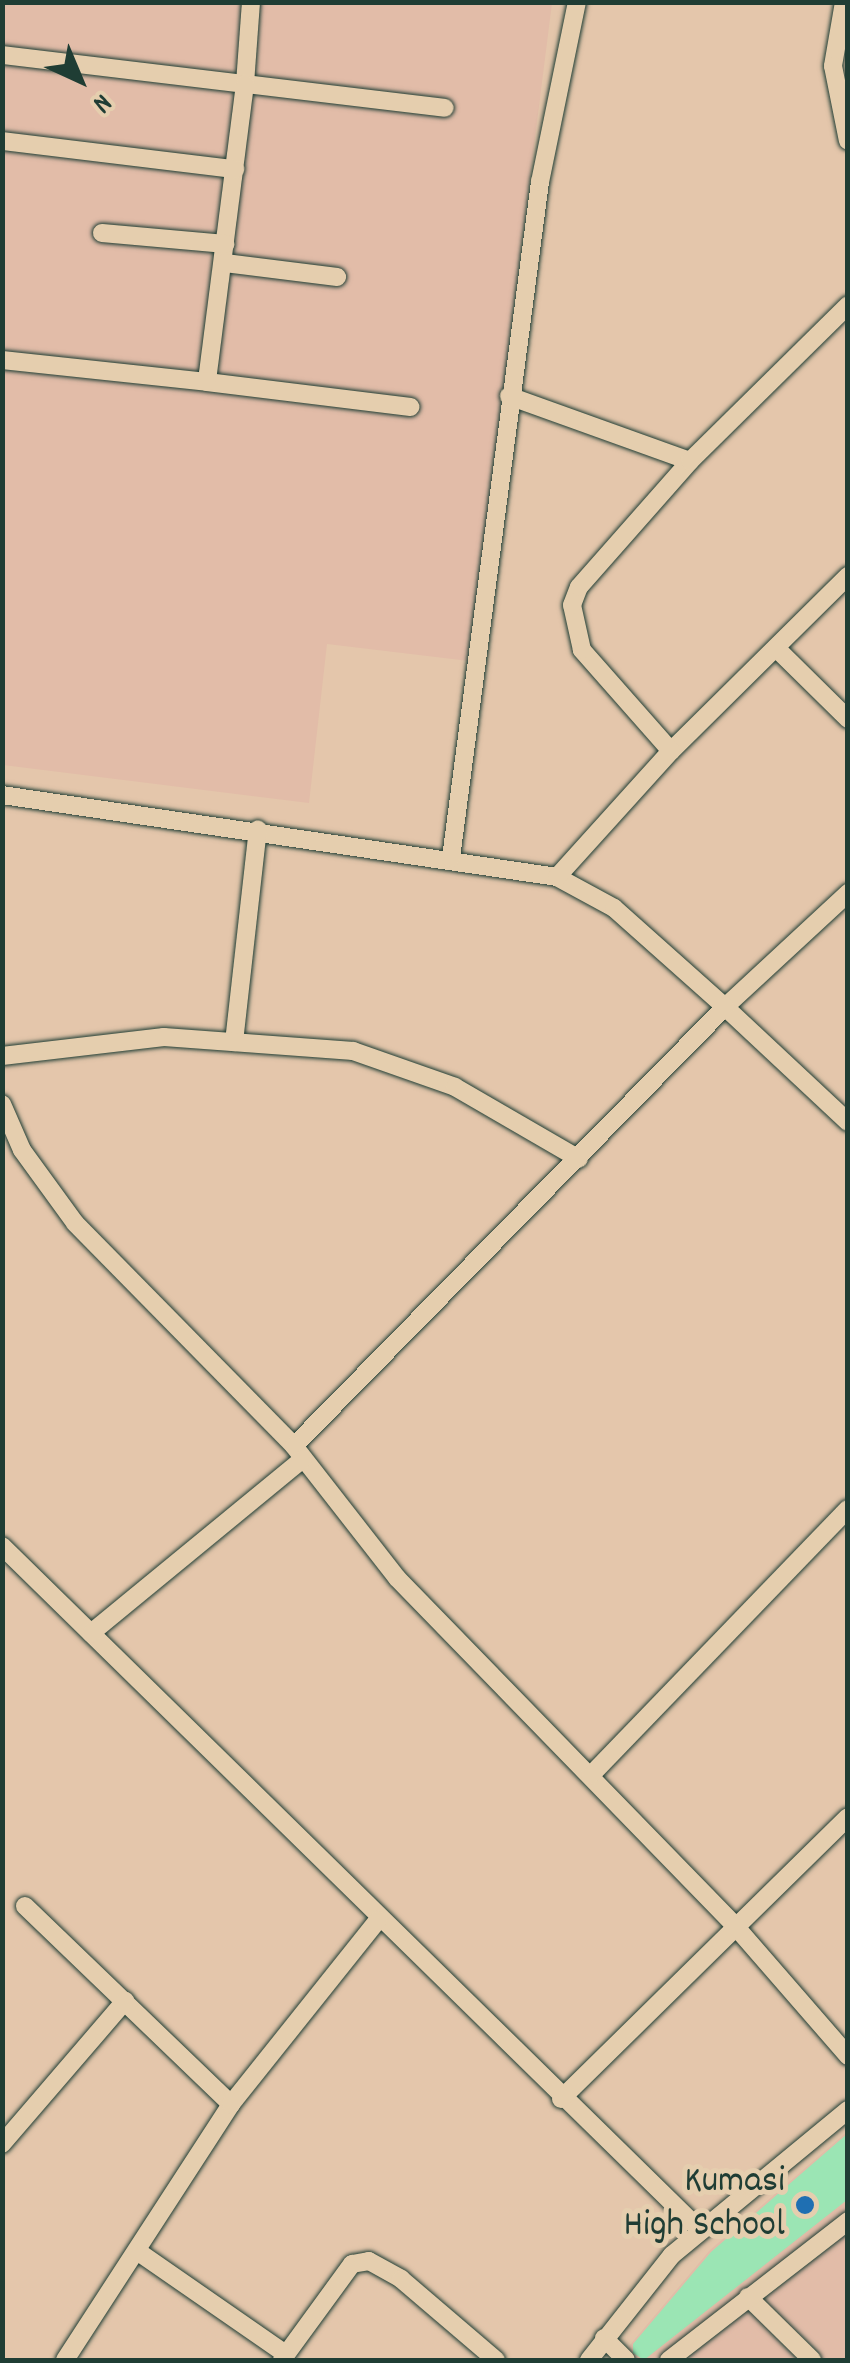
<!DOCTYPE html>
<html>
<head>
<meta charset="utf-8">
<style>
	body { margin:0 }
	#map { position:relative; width:850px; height:2363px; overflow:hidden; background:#e4c6ab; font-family:Dekko,sans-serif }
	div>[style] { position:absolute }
	.built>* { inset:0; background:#e2bca8 }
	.green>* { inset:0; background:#9be5b4 }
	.roads { filter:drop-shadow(0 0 2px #1f3d34) drop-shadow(0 0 2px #1f3d34) }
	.minor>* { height:18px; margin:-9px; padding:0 9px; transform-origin:9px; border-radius:9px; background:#e5ceae }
	.dots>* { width:28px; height:28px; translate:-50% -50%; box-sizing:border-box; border:5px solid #e5ceae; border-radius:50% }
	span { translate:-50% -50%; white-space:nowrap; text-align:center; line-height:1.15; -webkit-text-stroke:10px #e5ceae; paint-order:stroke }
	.poi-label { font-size:38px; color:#1f3d34 }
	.right { translate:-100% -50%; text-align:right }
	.frame { position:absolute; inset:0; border:5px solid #1f3d34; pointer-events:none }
	.north { position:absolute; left:30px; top:30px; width:100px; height:100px; -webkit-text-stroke:8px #e5ceae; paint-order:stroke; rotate:136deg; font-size:28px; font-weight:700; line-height:40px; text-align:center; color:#1f3d34 }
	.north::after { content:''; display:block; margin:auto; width:35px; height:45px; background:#1f3d34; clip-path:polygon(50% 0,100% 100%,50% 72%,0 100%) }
</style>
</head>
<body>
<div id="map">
	<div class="built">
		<i style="clip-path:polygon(3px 3px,552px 3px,469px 661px,327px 644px,309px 803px,3px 765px)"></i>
		<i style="clip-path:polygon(847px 2132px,847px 2360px,638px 2360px,630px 2353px,629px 2346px,710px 2250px)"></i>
	</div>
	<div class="green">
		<i style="clip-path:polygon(847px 2134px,847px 2200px,644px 2360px,633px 2353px,633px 2344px,711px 2252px)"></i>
	</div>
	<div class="roads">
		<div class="minor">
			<i style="left:251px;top:2px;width:82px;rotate:94.2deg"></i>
			<i style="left:245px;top:84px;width:201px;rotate:6.8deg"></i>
			<i style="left:844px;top:2px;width:65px;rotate:99.8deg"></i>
			<i style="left:833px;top:66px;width:76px;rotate:78.7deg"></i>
			<i style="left:2px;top:55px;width:245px;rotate:6.8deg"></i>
			<i style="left:245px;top:84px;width:300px;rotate:97.3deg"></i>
			<i style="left:207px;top:382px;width:205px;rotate:7deg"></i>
			<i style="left:2px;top:141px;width:235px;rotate:6.9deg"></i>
			<i style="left:102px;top:233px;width:124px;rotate:5.1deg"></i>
			<i style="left:225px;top:263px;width:113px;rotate:7.1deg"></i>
			<i style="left:2px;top:360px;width:206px;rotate:6.1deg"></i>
			<i style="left:509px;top:396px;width:192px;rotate:19.8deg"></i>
			<i style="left:776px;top:648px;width:101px;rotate:44.6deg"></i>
			<i style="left:671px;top:751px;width:249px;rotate:-44.7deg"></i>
			<i style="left:2px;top:795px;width:561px;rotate:8.4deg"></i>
			<i style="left:557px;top:877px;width:65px;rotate:28.5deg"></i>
			<i style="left:614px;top:908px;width:149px;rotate:41.7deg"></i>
			<i style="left:725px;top:1007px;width:168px;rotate:-42.8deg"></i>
			<i style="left:451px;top:858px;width:682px;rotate:-82.5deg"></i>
			<i style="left:540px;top:182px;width:184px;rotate:-78.4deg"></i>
			<i style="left:557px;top:877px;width:170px;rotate:-47.9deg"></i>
			<i style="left:671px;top:751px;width:135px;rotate:-131.4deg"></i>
			<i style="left:582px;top:650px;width:46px;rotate:-102.5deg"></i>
			<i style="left:572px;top:605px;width:19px;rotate:-69deg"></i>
			<i style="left:579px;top:587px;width:168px;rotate:-48.6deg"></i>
			<i style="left:690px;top:461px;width:222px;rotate:-44.6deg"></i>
			<i style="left:234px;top:1042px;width:214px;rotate:-83.6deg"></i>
			<i style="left:2px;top:1056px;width:163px;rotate:-6.7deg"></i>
			<i style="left:164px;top:1037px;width:190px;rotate:4.2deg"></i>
			<i style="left:353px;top:1051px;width:108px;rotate:19.4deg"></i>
			<i style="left:455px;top:1087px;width:143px;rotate:30.1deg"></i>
			<i style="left:2px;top:1104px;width:50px;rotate:66.5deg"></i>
			<i style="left:22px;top:1150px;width:90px;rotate:54deg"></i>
			<i style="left:75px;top:1223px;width:313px;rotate:45.5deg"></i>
			<i style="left:848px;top:1122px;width:168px;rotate:-136.9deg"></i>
			<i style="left:725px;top:1007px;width:615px;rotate:134.47deg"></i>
			<i style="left:294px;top:1446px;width:167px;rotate:52deg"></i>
			<i style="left:397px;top:1578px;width:487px;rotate:45.8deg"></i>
			<i style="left:736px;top:1927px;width:171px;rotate:49deg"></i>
			<i style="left:2px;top:1546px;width:977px;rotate:44.42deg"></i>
			<i style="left:91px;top:1633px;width:274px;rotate:-39.4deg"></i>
			<i style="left:591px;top:1775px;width:370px;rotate:-46deg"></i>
			<i style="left:25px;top:1906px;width:286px;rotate:43.9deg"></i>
			<i style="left:561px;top:2099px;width:402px;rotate:-44.5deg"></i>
			<i style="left:2px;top:2144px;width:189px;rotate:-49.3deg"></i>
			<i style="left:137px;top:2251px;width:181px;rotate:34.7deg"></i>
			<i style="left:748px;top:2297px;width:90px;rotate:44.5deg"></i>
			<i style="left:604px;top:2338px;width:31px;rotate:45deg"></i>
			<i style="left:65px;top:2360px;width:305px;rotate:-57deg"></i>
			<i style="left:231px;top:2104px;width:236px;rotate:-51.4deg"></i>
			<i style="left:282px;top:2360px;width:119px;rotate:-53.9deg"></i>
			<i style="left:352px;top:2264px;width:17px;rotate:-10deg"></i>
			<i style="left:369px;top:2261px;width:37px;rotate:29deg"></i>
			<i style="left:401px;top:2279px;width:125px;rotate:40.5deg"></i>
			<i style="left:589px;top:2360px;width:134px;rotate:-51.7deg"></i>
			<i style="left:672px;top:2255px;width:228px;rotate:-39.5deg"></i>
			<i style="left:669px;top:2360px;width:227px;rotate:-37.8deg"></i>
		</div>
	</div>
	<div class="dots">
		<i style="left:805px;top:2205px;background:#1f6fb2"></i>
	</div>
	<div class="poi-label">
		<span class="right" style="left:785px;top:2205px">Kumasi<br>High School</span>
	</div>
	<div class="frame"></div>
	<div class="north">N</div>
</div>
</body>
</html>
